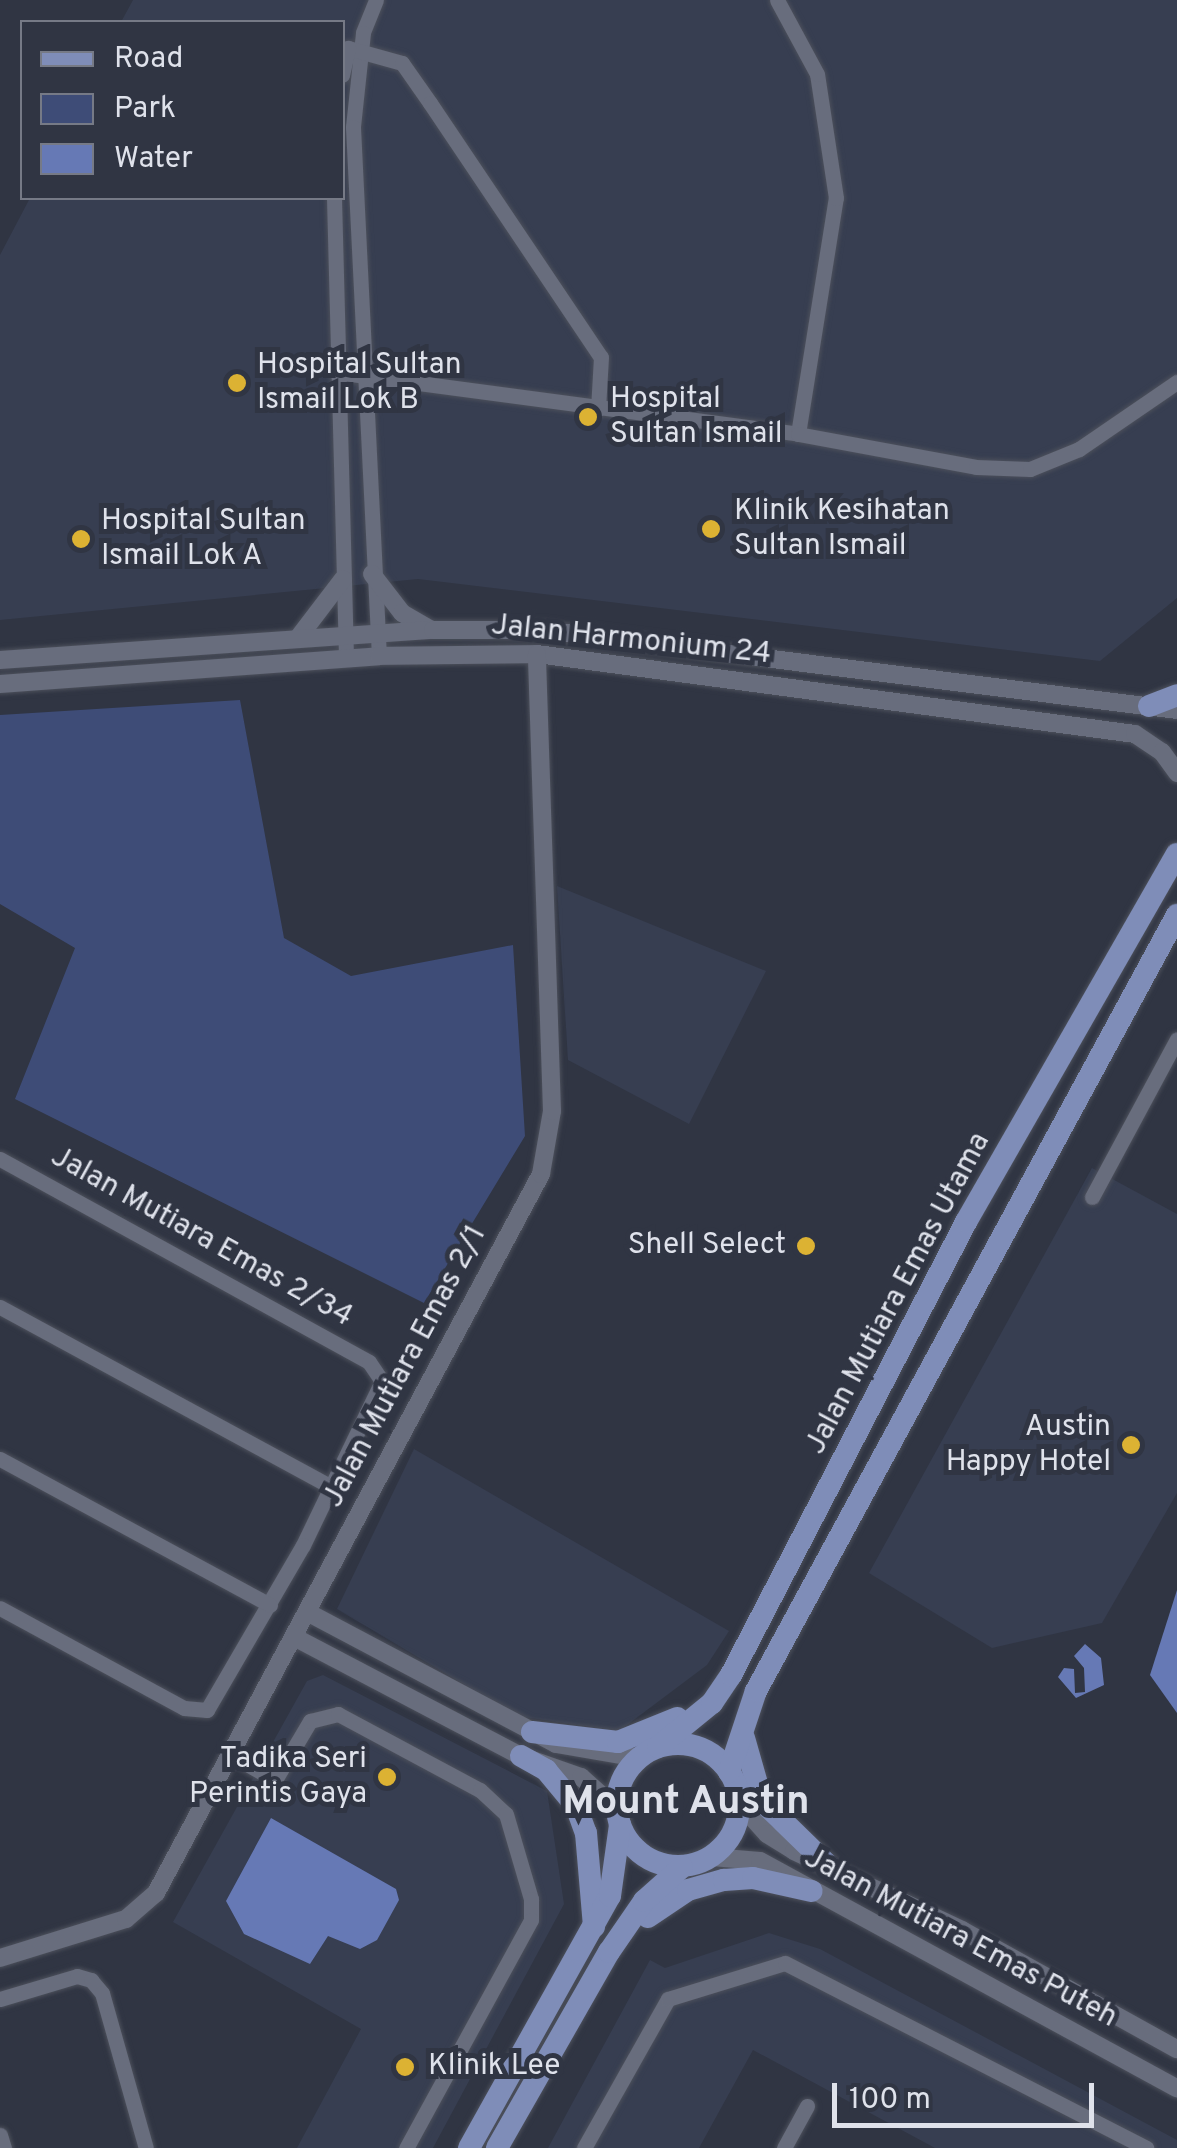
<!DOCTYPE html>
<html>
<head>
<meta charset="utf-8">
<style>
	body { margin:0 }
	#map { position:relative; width:1177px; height:2148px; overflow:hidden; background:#303543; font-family:Overpass,sans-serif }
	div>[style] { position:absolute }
	.built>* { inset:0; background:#373e51 }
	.green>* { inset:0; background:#3e4c77 }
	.water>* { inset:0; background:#6679b5 }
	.roads { filter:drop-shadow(0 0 2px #4c505b) drop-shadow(0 0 2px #4c505b) }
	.minor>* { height:15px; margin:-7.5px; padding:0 7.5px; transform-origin:7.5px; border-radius:7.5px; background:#686d7d }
	.tertiary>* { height:18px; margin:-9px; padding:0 9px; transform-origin:9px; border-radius:9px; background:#686d7d }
	.primary>* { height:22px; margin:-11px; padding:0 11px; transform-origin:11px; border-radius:11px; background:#7f8db8 }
	.primary>.ring { margin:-11px; padding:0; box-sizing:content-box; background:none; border:22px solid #7f8db8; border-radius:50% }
	.dots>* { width:28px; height:28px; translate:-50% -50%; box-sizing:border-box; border:5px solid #303543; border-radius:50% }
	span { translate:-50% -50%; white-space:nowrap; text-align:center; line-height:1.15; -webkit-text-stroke:10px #303543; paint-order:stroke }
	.poi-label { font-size:30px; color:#dfe2eb }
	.left { translate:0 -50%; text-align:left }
	.right { translate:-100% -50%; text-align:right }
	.street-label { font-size:30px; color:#dfe2eb }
	.district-label { font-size:40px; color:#dfe2eb; font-weight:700 }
	.legend { position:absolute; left:20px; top:20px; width:325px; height:180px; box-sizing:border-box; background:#303543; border:2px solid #767a86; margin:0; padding:12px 18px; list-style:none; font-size:30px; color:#dfe2eb }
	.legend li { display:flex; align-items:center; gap:20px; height:50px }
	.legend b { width:50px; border:2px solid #767a86 }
	.scale { position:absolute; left:832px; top:2083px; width:262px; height:45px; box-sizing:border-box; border:5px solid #dfe2eb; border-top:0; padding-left:12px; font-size:30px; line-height:35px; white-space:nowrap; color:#dfe2eb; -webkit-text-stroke:8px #303543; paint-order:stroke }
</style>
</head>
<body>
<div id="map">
	<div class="built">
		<i style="clip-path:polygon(133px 0,1177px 0,1177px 598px,1100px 661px,418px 579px,0 620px,0 255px,30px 198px,342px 198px,342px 22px,121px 22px)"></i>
		<i style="clip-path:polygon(557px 886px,766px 971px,689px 1124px,568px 1060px)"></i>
		<i style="clip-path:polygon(1092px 1168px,1177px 1214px,1177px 1493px,1102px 1623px,992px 1648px,869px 1573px)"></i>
		<i style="clip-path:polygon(414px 1449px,729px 1631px,707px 1665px,619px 1731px,517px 1716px,337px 1609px)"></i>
		<i style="clip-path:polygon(323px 1675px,547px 1791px,564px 1904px,433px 2148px,297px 2148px,361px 2029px,173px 1922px,307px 1681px)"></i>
		<i style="clip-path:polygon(769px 1933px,820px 1949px,1177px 2140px,1177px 2148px,935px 2148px,753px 2050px,699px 2148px,548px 2148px,650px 1960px,665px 1968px)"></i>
	</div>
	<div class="green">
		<i style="clip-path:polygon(240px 700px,284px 938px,351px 976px,513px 945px,525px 1136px,424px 1303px,15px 1099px,75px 948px,0 904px,0 715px)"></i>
	</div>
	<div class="water">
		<i style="clip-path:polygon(1177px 1590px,1177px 1713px,1150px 1675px)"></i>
		<i style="clip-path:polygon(1085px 1644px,1101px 1658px,1104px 1685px,1076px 1698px,1058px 1677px,1064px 1668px,1074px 1669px,1075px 1693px,1085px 1692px,1084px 1668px,1074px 1656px)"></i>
		<i style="clip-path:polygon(271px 1818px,396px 1889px,399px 1900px,377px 1940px,360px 1949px,328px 1936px,310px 1964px,244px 1934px,226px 1901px)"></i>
	</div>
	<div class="roads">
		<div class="minor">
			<i style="left:376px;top:0;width:35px;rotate:112deg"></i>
			<i style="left:363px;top:33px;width:95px;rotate:96.1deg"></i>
			<i style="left:353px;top:127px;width:530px;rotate:87.19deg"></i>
			<i style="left:348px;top:48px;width:56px;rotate:15.5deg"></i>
			<i style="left:402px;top:63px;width:49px;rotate:55deg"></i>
			<i style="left:430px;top:103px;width:306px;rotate:56.1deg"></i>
			<i style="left:601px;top:357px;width:52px;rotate:93.3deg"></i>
			<i style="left:342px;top:75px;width:28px;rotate:-77deg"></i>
			<i style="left:334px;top:198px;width:461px;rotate:88.5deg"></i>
			<i style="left:336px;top:372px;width:466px;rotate:7.6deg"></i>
			<i style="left:798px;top:434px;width:239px;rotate:-80.9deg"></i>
			<i style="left:836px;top:198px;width:125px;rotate:-98.7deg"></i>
			<i style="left:817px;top:74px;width:84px;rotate:-118.4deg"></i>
			<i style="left:798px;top:434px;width:181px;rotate:10.5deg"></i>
			<i style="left:976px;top:467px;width:54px;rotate:2.1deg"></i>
			<i style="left:1030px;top:469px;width:53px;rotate:-22.2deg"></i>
			<i style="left:1079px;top:449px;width:119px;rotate:-34.4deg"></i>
			<i style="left:0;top:1159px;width:421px;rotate:28.8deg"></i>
			<i style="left:369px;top:1362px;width:23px;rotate:56deg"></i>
			<i style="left:382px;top:1381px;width:182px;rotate:115.7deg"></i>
			<i style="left:303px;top:1545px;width:191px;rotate:120.2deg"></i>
			<i style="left:207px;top:1710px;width:23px;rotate:-175deg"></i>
			<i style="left:184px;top:1708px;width:209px;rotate:-151.5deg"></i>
			<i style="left:1092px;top:1197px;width:179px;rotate:-61.7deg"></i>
			<i style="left:0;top:1307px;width:378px;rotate:28.5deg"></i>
			<i style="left:0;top:1459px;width:307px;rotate:28.4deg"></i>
			<i style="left:231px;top:1755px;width:51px;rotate:29.6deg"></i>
			<i style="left:275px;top:1780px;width:69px;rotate:-59.3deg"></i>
			<i style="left:310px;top:1721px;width:29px;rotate:-14deg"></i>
			<i style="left:338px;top:1714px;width:161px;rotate:28.2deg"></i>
			<i style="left:480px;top:1790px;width:35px;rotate:43deg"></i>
			<i style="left:506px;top:1814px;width:89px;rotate:73.6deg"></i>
			<i style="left:531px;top:1899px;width:21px;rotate:90deg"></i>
			<i style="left:531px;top:1920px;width:260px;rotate:118.7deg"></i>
			<i style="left:0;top:1999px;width:80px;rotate:-16.6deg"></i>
			<i style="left:77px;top:1976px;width:15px;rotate:16deg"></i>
			<i style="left:91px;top:1980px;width:17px;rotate:50deg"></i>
			<i style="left:102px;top:1993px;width:161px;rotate:74.2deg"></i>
			<i style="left:0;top:2135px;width:14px;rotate:73deg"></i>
			<i style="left:584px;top:2148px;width:171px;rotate:-60.6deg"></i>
			<i style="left:668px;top:1999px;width:122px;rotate:-17.1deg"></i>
			<i style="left:785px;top:1963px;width:406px;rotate:27.1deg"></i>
			<i style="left:784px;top:2148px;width:48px;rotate:-61.3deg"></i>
		</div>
		<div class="tertiary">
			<i style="left:372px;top:574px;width:49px;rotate:52.4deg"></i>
			<i style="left:402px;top:613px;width:34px;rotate:30deg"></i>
			<i style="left:298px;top:638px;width:74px;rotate:-52.7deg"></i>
			<i style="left:0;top:660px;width:434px;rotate:-4deg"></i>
			<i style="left:433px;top:630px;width:109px"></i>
			<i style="left:542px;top:630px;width:640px;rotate:7.18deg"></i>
			<i style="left:0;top:684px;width:380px;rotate:-4.2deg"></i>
			<i style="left:379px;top:656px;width:158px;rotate:-0.7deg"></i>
			<i style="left:537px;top:654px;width:603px;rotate:7.62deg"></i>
			<i style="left:1135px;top:734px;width:32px;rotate:34deg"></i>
			<i style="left:1162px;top:752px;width:26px;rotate:54deg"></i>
			<i style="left:307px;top:1612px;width:282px;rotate:27.9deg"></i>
			<i style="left:556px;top:1744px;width:84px;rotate:9.6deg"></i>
			<i style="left:294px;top:1637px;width:256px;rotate:27.7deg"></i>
			<i style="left:521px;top:1756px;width:64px;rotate:19.3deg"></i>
			<i style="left:581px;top:1777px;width:48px;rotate:41.6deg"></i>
			<i style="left:739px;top:1803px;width:42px;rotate:47.9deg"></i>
			<i style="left:767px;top:1834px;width:32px;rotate:32deg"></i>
			<i style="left:794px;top:1851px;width:186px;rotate:25.2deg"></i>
			<i style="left:962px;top:1930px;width:246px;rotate:29deg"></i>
			<i style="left:712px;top:1857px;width:48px;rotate:4.8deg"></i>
			<i style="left:760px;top:1861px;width:475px;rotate:28.6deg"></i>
			<i style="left:0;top:1958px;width:132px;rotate:-17.2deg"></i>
			<i style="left:126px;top:1919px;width:40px;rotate:-41deg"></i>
			<i style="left:156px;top:1893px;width:816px;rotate:-61.83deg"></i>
			<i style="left:541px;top:1174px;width:64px;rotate:-80.1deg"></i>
			<i style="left:552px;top:1111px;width:457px;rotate:-91.9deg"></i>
		</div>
		<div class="primary">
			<i style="left:1149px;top:706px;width:30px;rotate:-21deg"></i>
			<i style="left:532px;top:1732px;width:87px;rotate:6.6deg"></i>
			<i style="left:618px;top:1742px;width:64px;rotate:-22.1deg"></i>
			<i style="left:744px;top:1738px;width:66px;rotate:74.1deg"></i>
			<i style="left:762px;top:1801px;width:98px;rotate:44.2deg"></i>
			<i class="ring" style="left:617px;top:1744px;width:100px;height:100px"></i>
			<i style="left:658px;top:1747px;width:70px;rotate:-39.2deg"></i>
			<i style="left:712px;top:1703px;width:34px;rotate:-56deg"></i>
			<i style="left:731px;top:1675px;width:510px;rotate:-62.58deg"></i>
			<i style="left:966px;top:1222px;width:424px;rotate:-60.2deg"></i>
			<i style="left:521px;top:1756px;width:29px;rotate:29deg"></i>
			<i style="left:546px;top:1770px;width:47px;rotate:50.2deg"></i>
			<i style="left:576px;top:1806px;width:29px;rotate:70deg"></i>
			<i style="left:586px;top:1833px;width:94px;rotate:85.1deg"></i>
			<i style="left:729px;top:1772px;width:85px;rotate:-71.6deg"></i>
			<i style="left:756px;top:1691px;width:883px;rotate:-61.52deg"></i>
			<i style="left:648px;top:1917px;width:48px;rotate:-34deg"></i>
			<i style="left:688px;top:1890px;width:37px;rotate:-16deg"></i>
			<i style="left:724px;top:1880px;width:29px;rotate:-4deg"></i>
			<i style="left:753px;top:1878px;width:60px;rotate:12.4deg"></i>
			<i style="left:469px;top:2148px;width:289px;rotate:-60.8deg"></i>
			<i style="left:610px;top:1896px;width:72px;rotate:-82deg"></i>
			<i style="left:497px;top:2148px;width:226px;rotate:-60.3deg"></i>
			<i style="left:609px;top:1952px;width:62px;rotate:-55.5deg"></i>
			<i style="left:644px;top:1901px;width:51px;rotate:-41.8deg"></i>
		</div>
	</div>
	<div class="dots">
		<i style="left:237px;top:383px;background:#dcb233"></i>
		<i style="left:588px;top:417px;background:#dcb233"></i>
		<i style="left:711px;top:529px;background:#dcb233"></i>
		<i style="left:81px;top:539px;background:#dcb233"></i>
		<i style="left:806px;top:1246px;background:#dcb233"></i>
		<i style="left:1131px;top:1445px;background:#dcb233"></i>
		<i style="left:387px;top:1777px;background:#dcb233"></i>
		<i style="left:405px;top:2067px;background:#dcb233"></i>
	</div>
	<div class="poi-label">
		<span class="left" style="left:257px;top:383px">Hospital Sultan<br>Ismail Lok B</span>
		<span class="left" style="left:610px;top:417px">Hospital<br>Sultan Ismail</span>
		<span class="left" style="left:734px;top:529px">Klinik Kesihatan<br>Sultan Ismail</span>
		<span class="left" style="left:101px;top:539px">Hospital Sultan<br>Ismail Lok A</span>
		<span class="right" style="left:786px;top:1246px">Shell Select</span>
		<span class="right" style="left:1111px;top:1445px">Austin<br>Happy Hotel</span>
		<span class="right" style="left:367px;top:1777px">Tadika Seri<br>Perintis Gaya</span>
		<span class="left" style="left:428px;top:2067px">Klinik Lee</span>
	</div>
	<div class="street-label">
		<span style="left:631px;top:641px;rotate:6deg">Jalan Harmonium 24</span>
		<span style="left:201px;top:1238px;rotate:29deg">Jalan Mutiara Emas 2/34</span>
		<span style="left:899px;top:1294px;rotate:-62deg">Jalan Mutiara Emas Utama</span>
		<span style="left:406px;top:1367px;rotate:-62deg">Jalan Mutiara Emas 2/1</span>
		<span style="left:960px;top:1939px;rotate:28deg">Jalan Mutiara Emas Puteh</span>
	</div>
	<div class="district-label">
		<span style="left:686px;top:1803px">Mount Austin</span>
	</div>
	<ul class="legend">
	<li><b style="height:12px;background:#7f8db8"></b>Road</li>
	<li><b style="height:28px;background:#3e4c77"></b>Park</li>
	<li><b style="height:28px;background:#6679b5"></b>Water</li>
	</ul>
	<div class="scale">100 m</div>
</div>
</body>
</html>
